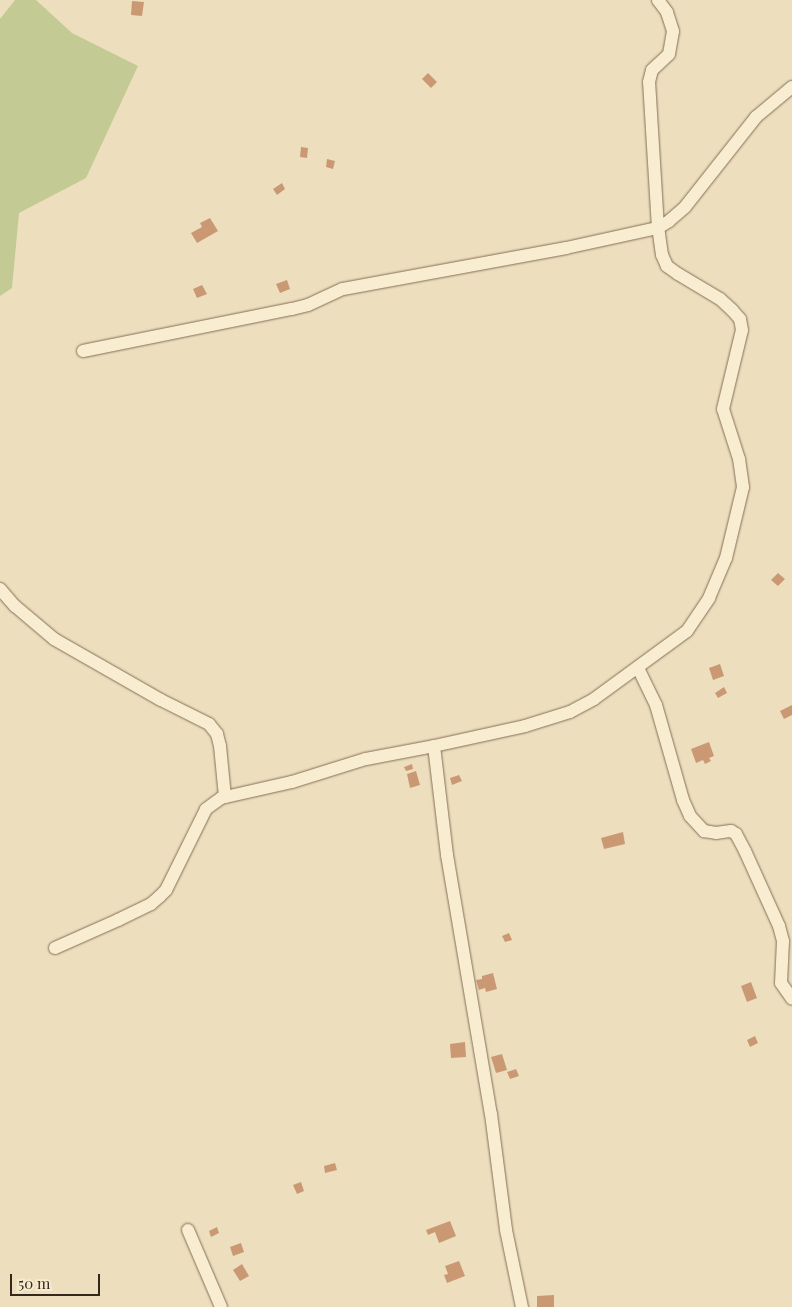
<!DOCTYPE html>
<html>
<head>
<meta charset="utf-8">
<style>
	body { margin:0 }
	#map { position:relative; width:792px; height:1307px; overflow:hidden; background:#eddfbe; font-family:"Playfair Display",serif }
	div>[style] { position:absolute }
	.green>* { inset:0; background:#c4ca93 }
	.building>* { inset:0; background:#cb9874 }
	.roads { filter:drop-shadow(0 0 1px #856f57) drop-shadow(0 0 1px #856f57) }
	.minor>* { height:12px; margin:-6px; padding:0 6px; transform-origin:6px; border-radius:6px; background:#f8ecd1 }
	span { translate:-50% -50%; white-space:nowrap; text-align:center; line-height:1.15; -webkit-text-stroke:4px #f5e9ce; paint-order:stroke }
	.scale { position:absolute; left:10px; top:1274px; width:90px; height:22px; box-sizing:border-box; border:2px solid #34281c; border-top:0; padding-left:6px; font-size:15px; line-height:18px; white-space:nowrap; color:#34281c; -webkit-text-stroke:4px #f5e9ce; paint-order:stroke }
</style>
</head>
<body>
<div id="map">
	<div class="green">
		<i style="clip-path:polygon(15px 0,36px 0,72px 33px,138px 66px,86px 178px,19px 213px,12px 288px,0 296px,0 19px)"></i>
	</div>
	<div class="building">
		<i style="clip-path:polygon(132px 1px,144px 2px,142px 16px,131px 15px)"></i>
		<i style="clip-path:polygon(428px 73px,437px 82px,431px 88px,422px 79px)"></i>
		<i style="clip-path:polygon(301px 147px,308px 148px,307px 158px,300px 157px)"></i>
		<i style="clip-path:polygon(327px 159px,335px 161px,333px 169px,326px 167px)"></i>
		<i style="clip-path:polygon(282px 183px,285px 189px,277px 195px,273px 189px)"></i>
		<i style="clip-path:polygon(210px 218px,218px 231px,197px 243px,191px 233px,202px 227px,200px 223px)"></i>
		<i style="clip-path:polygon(287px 280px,290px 289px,280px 293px,276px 284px)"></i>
		<i style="clip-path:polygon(202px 285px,207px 294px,197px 298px,193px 289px)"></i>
		<i style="clip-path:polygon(778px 573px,785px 579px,778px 586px,771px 580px)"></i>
		<i style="clip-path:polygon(720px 664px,724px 676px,713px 680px,709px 668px)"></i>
		<i style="clip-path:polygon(724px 687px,727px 693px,718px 698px,715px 693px)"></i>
		<i style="clip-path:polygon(792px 705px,792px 715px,784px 719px,780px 711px)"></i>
		<i style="clip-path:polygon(709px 742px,714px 756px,709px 758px,711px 761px,705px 764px,703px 760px,696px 763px,691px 749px)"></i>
		<i style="clip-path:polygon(412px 764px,413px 769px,406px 771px,404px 767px)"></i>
		<i style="clip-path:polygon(416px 771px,420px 785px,410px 788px,407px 774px)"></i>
		<i style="clip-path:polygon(459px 775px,462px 781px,452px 785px,450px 778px)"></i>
		<i style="clip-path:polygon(623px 832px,625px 844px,604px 849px,601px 838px)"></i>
		<i style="clip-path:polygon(509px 933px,512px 940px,505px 942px,502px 936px)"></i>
		<i style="clip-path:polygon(493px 973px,497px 989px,486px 992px,485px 988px,479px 990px,476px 980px,482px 979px,482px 976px)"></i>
		<i style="clip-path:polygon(751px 982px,757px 998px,747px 1002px,741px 986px)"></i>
		<i style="clip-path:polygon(755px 1036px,758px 1043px,750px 1047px,747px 1040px)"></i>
		<i style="clip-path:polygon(465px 1042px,466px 1057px,451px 1058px,450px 1044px)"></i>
		<i style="clip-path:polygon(502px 1054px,507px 1070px,496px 1073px,491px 1057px)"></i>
		<i style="clip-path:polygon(516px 1069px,519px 1076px,510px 1079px,507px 1072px)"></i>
		<i style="clip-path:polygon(335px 1163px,337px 1170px,325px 1173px,324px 1166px)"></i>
		<i style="clip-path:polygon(301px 1182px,304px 1191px,297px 1194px,293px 1185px)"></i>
		<i style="clip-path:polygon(450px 1221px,456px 1236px,439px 1243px,435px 1232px,428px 1235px,426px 1230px)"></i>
		<i style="clip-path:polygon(217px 1227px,219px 1233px,211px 1237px,209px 1231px)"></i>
		<i style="clip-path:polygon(241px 1243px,244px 1252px,233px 1256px,230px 1247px)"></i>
		<i style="clip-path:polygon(459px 1261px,465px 1276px,447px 1283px,444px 1275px,448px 1274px,445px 1266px)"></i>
		<i style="clip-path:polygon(242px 1264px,249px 1276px,240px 1281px,233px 1270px)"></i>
		<i style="clip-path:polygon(554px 1295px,554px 1307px,537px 1307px,537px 1296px)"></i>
	</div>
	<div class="roads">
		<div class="minor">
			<i style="left:83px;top:351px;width:213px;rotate:-11.4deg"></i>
			<i style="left:292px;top:309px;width:16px;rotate:-14deg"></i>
			<i style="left:308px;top:305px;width:38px;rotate:-25deg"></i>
			<i style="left:343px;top:289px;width:227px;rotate:-10.4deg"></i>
			<i style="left:566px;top:248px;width:94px;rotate:-12.3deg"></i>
			<i style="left:658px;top:228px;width:13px;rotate:-32deg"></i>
			<i style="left:669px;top:221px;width:21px;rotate:-41deg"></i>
			<i style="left:685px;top:207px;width:115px;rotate:-51.7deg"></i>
			<i style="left:756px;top:117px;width:47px;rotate:-39.8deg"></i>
			<i style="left:0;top:589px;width:23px;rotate:49deg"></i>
			<i style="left:15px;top:606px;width:51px;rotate:40.2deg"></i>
			<i style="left:54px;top:639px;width:123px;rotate:29.7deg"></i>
			<i style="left:161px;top:700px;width:54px;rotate:26.6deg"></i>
			<i style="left:209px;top:724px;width:13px;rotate:51deg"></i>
			<i style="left:217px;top:734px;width:12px;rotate:76deg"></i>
			<i style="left:220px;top:746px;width:51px;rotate:84.4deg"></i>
			<i style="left:638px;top:668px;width:41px;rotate:64.1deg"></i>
			<i style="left:656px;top:705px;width:99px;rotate:74.1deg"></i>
			<i style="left:683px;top:800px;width:17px;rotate:66deg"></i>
			<i style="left:690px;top:816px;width:21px;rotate:47deg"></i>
			<i style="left:704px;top:831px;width:12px;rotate:9deg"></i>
			<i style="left:716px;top:833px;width:15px;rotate:-8deg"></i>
			<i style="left:731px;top:831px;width:6px;rotate:31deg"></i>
			<i style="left:736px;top:834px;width:19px;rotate:62deg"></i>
			<i style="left:745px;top:851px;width:82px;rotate:65.6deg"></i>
			<i style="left:779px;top:926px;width:16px;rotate:75deg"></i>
			<i style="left:783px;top:941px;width:42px;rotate:92.7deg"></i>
			<i style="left:781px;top:983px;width:19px;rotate:55deg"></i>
			<i style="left:434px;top:746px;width:93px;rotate:-12.4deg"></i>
			<i style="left:525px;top:726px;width:47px;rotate:-17.3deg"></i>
			<i style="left:570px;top:712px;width:27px;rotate:-28deg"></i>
			<i style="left:594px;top:699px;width:115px;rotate:-36.2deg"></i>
			<i style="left:687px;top:631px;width:40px;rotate:-56deg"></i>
			<i style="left:709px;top:598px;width:43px;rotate:-67deg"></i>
			<i style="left:726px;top:558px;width:73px;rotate:-76.5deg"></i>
			<i style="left:743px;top:487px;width:28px;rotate:-98deg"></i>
			<i style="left:739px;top:459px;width:52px;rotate:-107.7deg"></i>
			<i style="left:723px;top:409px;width:81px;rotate:-76.5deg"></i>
			<i style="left:742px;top:330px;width:11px;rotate:-100deg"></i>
			<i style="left:740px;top:319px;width:12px;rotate:-132deg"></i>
			<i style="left:732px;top:310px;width:16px;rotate:-137deg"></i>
			<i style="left:720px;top:299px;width:49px;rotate:-149.2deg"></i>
			<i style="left:678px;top:274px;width:14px;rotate:-144deg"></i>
			<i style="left:667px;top:266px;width:12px;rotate:-114deg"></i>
			<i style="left:662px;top:255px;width:27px;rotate:-98deg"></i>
			<i style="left:658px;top:228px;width:146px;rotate:-93.5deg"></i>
			<i style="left:649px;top:82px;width:12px;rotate:-76deg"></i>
			<i style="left:652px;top:70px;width:23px;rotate:-43deg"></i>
			<i style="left:669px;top:54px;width:23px;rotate:-80deg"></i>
			<i style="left:673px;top:31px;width:20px;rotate:-108deg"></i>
			<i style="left:667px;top:12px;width:15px;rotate:-127deg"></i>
			<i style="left:55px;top:948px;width:69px;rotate:-24deg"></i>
			<i style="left:118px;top:920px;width:37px;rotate:-26deg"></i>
			<i style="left:151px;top:904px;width:11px;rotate:-41deg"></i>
			<i style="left:159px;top:897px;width:10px;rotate:-45deg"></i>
			<i style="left:166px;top:890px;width:90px;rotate:-63.7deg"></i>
			<i style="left:206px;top:809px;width:19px;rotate:-36deg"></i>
			<i style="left:221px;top:798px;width:73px;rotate:-12.7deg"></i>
			<i style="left:292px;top:782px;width:77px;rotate:-17.3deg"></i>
			<i style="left:366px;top:759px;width:69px;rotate:-10.8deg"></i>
			<i style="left:434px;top:746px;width:110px;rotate:83.2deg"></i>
			<i style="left:447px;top:855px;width:263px;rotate:80.4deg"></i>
			<i style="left:491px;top:1114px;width:117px;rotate:82.6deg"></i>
			<i style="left:506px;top:1230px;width:79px;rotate:78.3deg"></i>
			<i style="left:188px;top:1230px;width:84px;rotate:66.8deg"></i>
		</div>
	</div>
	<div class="scale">50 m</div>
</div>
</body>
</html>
